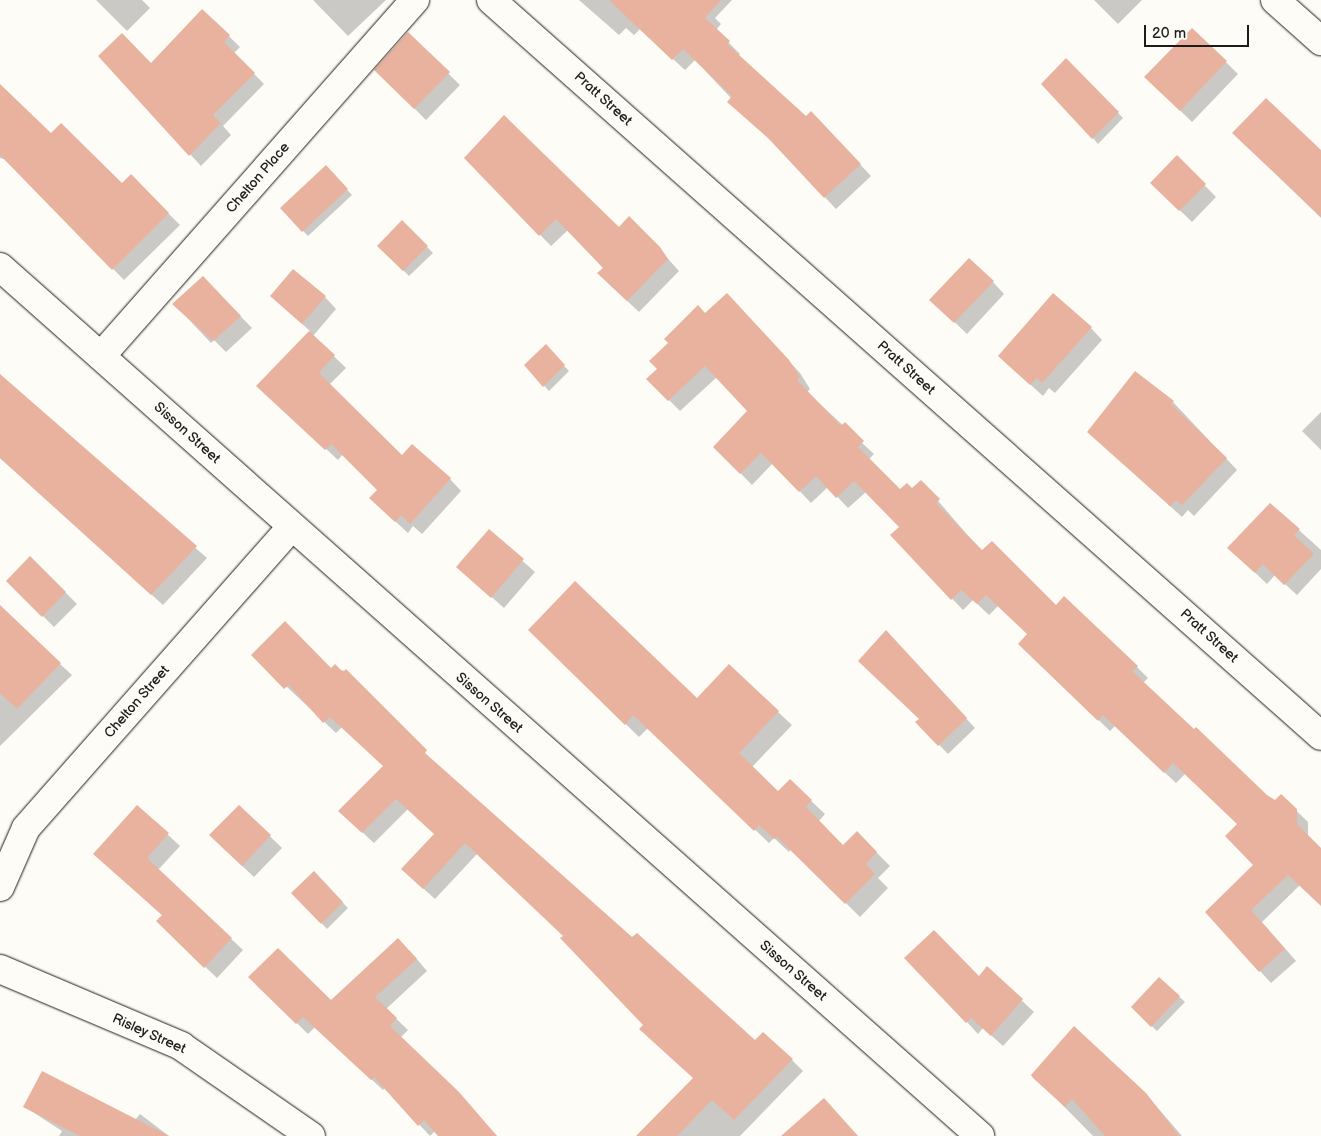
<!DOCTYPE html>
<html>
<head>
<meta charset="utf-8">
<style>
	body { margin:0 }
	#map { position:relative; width:1321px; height:1136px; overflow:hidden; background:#fdfcf7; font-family:"Balsamiq Sans",sans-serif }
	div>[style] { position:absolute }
	.shadow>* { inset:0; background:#0003 }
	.building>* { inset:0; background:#e9b29e }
	.roads { filter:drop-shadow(0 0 1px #1c1c1c) drop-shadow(0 0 1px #1c1c1c) }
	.minor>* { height:28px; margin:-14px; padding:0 14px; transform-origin:14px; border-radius:14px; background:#fdfcf7 }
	span { translate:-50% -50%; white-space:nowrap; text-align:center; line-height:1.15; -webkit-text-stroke:4px #fdfcf7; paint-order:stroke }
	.street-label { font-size:14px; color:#1c1c1c }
	.scale { position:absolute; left:1144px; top:25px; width:105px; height:22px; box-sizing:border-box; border:2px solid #1c1c1c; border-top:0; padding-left:6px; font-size:15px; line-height:18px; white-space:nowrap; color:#1c1c1c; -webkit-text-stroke:4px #fdfcf7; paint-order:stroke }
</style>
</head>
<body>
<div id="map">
	<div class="shadow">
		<i style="clip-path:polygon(142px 0,150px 8px,127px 31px,96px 0)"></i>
		<i style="clip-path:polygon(313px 0,386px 0,348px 36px)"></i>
		<i style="clip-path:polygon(579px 0,732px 0,715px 18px,721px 24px,716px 30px,740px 54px,738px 56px,806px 117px,822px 124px,871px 176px,836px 209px,695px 60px,685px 70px,640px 29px,634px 35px,626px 28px,619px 35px)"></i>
		<i style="clip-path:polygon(1094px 0,1142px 0,1118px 24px)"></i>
		<i style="clip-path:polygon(202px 10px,240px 47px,234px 53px,264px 84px,223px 126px,231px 135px,201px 166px,100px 56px,151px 65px)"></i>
		<i style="clip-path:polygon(1192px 29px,1238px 74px,1192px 122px,1158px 89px)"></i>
		<i style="clip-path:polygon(408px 34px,460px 85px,426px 120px,376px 70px)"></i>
		<i style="clip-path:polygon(1066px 60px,1123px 118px,1098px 144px,1093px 138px)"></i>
		<i style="clip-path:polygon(0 85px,51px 135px,122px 184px,131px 176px,180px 225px,124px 280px,7px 160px,0 158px)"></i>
		<i style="clip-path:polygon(1234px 133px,1321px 151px,1321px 218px)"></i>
		<i style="clip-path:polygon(1177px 157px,1216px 197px,1192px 222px,1152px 183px)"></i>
		<i style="clip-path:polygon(466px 158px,619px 228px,641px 229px,679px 271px,639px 312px,610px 285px,604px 268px,568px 230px,551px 246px)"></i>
		<i style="clip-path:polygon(326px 167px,352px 195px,308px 236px,281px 208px)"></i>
		<i style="clip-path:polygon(402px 222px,433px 253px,409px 276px,379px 246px)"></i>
		<i style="clip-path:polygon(993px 282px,1004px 294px,967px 334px,943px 311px)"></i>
		<i style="clip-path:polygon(214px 289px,252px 328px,226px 352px,214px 340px,211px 343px,174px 304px)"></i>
		<i style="clip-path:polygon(271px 296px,325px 297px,336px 309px,313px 336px,346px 368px,329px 385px,402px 457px,450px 479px,461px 491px,422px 534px,413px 526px,408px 533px,383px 510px,379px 490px,343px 454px,338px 460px,258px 386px,310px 331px)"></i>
		<i style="clip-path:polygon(738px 306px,800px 373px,810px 389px,807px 392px,874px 454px,869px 459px,900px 491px,912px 490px,921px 481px,982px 552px,1137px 667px,1148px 678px,1143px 683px,1266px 796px,1275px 802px,1281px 796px,1308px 822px,1308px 836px,1321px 850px,1321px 905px,1300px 885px,1262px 922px,1296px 961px,1271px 983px,1206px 912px,1255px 865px,1238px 824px,1185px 774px,1176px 783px,1115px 726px,1110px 731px,1031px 655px,1029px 634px,998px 606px,989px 615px,973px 600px,963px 610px,891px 535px,900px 527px,866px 492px,848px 508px,828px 487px,811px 503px,773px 463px,752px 485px,715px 447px,748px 411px,717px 377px,680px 411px,648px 379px,706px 315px)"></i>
		<i style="clip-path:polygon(1091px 328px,1102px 340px,1055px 393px,1049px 388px,1043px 396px,1011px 367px)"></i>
		<i style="clip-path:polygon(551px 352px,569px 371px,549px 391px,525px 365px)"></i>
		<i style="clip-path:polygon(0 376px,207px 558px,163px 605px,0 458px)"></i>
		<i style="clip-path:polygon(1173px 402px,1237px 470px,1194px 516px,1188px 510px,1182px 517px,1089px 432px)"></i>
		<i style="clip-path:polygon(1321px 412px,1321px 450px,1302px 431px)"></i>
		<i style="clip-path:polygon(1270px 504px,1321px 550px,1321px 569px,1297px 595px,1275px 575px,1267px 584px,1241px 559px)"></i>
		<i style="clip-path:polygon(489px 531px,535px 572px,504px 608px,458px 567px)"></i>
		<i style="clip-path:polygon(31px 558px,77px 604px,54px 627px,8px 581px)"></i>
		<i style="clip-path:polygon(530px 630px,698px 700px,778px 712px,792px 725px,752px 767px,778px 793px,790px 781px,825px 814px,819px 821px,843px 847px,857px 833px,890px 866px,878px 878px,888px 888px,860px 917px,791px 849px,789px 852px,774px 838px,769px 843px,648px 728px,639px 737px)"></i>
		<i style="clip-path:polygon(0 631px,60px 664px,72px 675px,0 746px)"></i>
		<i style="clip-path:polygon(895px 641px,975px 728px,948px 754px,917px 722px,921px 719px)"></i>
		<i style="clip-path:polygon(253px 655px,346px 671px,436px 765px,632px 939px,755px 1042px,792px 1060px,803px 1071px,740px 1136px,637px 1136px,694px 1078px,565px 936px,477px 854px,435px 899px,414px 880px,436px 834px,408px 809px,374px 843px,351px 822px,384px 766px,342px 727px,336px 733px)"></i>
		<i style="clip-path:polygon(137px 806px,180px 846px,158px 870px,243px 950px,217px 978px,169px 933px,163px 916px,107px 865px)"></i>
		<i style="clip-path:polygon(239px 806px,282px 848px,254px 877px,222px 847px)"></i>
		<i style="clip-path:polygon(314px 873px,348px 908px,327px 929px,293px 893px)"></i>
		<i style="clip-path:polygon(410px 951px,427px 971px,386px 1009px,408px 1030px,400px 1038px,497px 1136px,440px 1136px,435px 1131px,430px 1136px,385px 1088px,383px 1090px,315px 1027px,308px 1034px,250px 977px,331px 1002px)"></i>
		<i style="clip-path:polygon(987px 968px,1034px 1012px,1003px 1046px,983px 1028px,978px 1034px,967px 1022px,979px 977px)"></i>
		<i style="clip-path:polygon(1159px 978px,1185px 1002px,1157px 1031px,1132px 1007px)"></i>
		<i style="clip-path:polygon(1032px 1074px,1145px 1093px,1182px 1136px,1093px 1136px)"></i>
		<i style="clip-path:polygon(25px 1107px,135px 1120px,140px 1114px,169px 1136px,59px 1136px,62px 1131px)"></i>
	</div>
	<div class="building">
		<i style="clip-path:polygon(609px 0,721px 0,705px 18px,730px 41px,727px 44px,806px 116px,811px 111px,861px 164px,824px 198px,769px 139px,727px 102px,732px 96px,683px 49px,672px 60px)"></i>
		<i style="clip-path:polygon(202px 9px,230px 35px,224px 42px,255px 73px,213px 115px,221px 123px,189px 156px,98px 56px,122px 33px,151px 63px)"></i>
		<i style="clip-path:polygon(1192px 28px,1227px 61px,1180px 111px,1144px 77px)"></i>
		<i style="clip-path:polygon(408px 32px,450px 72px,414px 109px,374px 70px)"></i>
		<i style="clip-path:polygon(1066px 58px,1119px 112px,1092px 139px,1041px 84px)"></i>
		<i style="clip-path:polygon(0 84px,51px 133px,61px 123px,122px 183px,131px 174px,169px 213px,112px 270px,0 155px)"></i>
		<i style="clip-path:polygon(1266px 98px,1321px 150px,1321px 217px,1232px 133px)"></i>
		<i style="clip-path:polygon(504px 115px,619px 227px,629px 216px,660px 247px,668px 259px,627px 301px,597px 273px,603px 268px,556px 219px,539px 236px,464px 158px)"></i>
		<i style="clip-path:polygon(1177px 155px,1206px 184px,1179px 211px,1150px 183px)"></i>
		<i style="clip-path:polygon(326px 165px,348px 189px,302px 232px,280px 208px)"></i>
		<i style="clip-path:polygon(402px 220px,428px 246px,403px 271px,377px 246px)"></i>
		<i style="clip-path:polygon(969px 258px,994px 281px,954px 323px,929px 300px)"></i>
		<i style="clip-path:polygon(293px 269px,326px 296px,302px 324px,270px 296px)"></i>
		<i style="clip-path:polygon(203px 276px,241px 316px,213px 341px,172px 304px)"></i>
		<i style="clip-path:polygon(727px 293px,789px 360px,800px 377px,797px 380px,841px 426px,845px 422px,864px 441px,858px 447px,900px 489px,907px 483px,912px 488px,921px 480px,940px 499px,936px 503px,982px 550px,992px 541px,1056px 605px,1064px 596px,1138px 666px,1132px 671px,1194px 729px,1196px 727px,1267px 795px,1275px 800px,1281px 794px,1297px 809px,1297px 824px,1321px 848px,1321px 906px,1288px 875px,1251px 910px,1285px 949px,1259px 972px,1205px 912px,1253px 865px,1225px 836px,1237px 824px,1173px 763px,1164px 773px,1103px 715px,1098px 721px,1018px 644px,1027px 634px,986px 595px,977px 604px,961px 590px,951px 600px,890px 535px,899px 527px,854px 481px,836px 498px,816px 476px,799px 492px,761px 453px,740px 474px,713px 447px,747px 411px,705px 366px,668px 401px,646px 379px,657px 369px,649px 361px,668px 343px,664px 339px,698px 305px,705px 313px)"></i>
		<i style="clip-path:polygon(1053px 293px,1092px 327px,1042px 383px,1037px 378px,1030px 385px,998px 356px)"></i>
		<i style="clip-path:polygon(309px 331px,335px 355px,319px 373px,402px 455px,412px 444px,451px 478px,410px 524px,401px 515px,395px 522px,369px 498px,377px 490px,331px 444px,325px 450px,256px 386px)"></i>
		<i style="clip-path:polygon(546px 344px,565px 365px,543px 387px,524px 365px)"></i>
		<i style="clip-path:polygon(1135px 371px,1174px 401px,1171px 404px,1227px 458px,1182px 505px,1176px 500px,1170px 506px,1087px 432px)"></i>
		<i style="clip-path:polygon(0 374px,197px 546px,151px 595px,0 458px)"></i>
		<i style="clip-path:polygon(1270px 503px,1300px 529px,1294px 535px,1314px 554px,1284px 585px,1263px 564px,1255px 573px,1227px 548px)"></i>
		<i style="clip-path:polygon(489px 529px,524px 559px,491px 598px,456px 567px)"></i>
		<i style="clip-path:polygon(30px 556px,66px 592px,42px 617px,6px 581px)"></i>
		<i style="clip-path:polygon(575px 581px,697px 698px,729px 664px,779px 711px,739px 753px,778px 791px,790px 779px,812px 800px,806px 807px,843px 845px,857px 831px,877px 852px,866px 864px,875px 874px,845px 904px,777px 837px,774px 839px,759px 825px,754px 831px,633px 715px,625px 725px,528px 630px)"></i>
		<i style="clip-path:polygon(0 605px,61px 663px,17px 709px,0 693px)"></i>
		<i style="clip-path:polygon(285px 621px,331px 668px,335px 664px,343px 672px,346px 669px,427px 750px,425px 753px,632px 937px,637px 933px,755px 1040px,763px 1032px,793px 1059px,734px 1120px,712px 1100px,677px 1136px,636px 1136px,693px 1078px,639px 1029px,643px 1025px,560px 938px,563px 936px,465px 843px,423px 889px,401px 869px,434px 834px,396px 799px,362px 833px,338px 811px,383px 766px,330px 717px,323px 723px,289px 685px,284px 689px,251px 655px)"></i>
		<i style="clip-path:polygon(886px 630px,967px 718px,938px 746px,915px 722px,919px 719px,858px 661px)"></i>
		<i style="clip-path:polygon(137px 805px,169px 833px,147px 858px,232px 938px,204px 968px,156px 921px,162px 915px,93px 854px)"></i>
		<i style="clip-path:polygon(239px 805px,271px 835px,242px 866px,209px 835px)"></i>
		<i style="clip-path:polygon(314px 871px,343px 902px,321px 924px,291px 893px)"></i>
		<i style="clip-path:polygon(934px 930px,979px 976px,987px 966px,1023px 999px,991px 1036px,971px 1018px,966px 1023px,904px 958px)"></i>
		<i style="clip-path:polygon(398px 938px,417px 959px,375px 997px,397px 1018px,390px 1026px,459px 1092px,497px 1136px,438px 1136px,424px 1120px,418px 1126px,374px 1077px,371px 1080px,303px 1017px,296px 1024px,248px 977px,278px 948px,331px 1000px)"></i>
		<i style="clip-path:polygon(1159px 977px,1180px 996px,1151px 1027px,1131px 1007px)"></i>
		<i style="clip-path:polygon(1074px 1026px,1146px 1093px,1179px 1136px,1105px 1136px,1072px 1099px,1065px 1107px,1033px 1078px,1031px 1075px)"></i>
		<i style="clip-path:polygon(42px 1071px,169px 1136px,80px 1136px,23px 1107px)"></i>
		<i style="clip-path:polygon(824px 1098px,858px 1136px,781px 1136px)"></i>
	</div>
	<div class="roads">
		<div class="minor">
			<i style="left:491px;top:0;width:1109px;rotate:41.56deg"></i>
			<i style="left:1275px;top:0;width:62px;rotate:41.7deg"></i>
			<i style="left:0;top:267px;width:1310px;rotate:41.56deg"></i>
			<i style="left:101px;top:356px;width:475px;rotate:-48.6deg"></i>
			<i style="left:0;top:887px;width:64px;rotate:-66.2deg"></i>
			<i style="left:26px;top:828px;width:401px;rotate:-48.6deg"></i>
			<i style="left:0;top:969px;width:197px;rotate:23deg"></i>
			<i style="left:181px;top:1046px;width:158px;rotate:34.7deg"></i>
		</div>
	</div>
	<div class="street-label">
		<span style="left:603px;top:99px;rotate:42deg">Pratt Street</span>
		<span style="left:258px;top:178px;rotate:-49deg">Chelton Place</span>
		<span style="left:906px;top:368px;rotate:42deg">Pratt Street</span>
		<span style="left:187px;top:433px;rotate:42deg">Sisson Street</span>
		<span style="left:1209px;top:636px;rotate:42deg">Pratt Street</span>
		<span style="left:137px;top:702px;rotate:-49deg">Chelton Street</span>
		<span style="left:489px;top:703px;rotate:41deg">Sisson Street</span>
		<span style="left:793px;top:971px;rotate:41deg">Sisson Street</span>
		<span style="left:149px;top:1034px;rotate:24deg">Risley Street</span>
	</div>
	<div class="scale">20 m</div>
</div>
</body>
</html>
